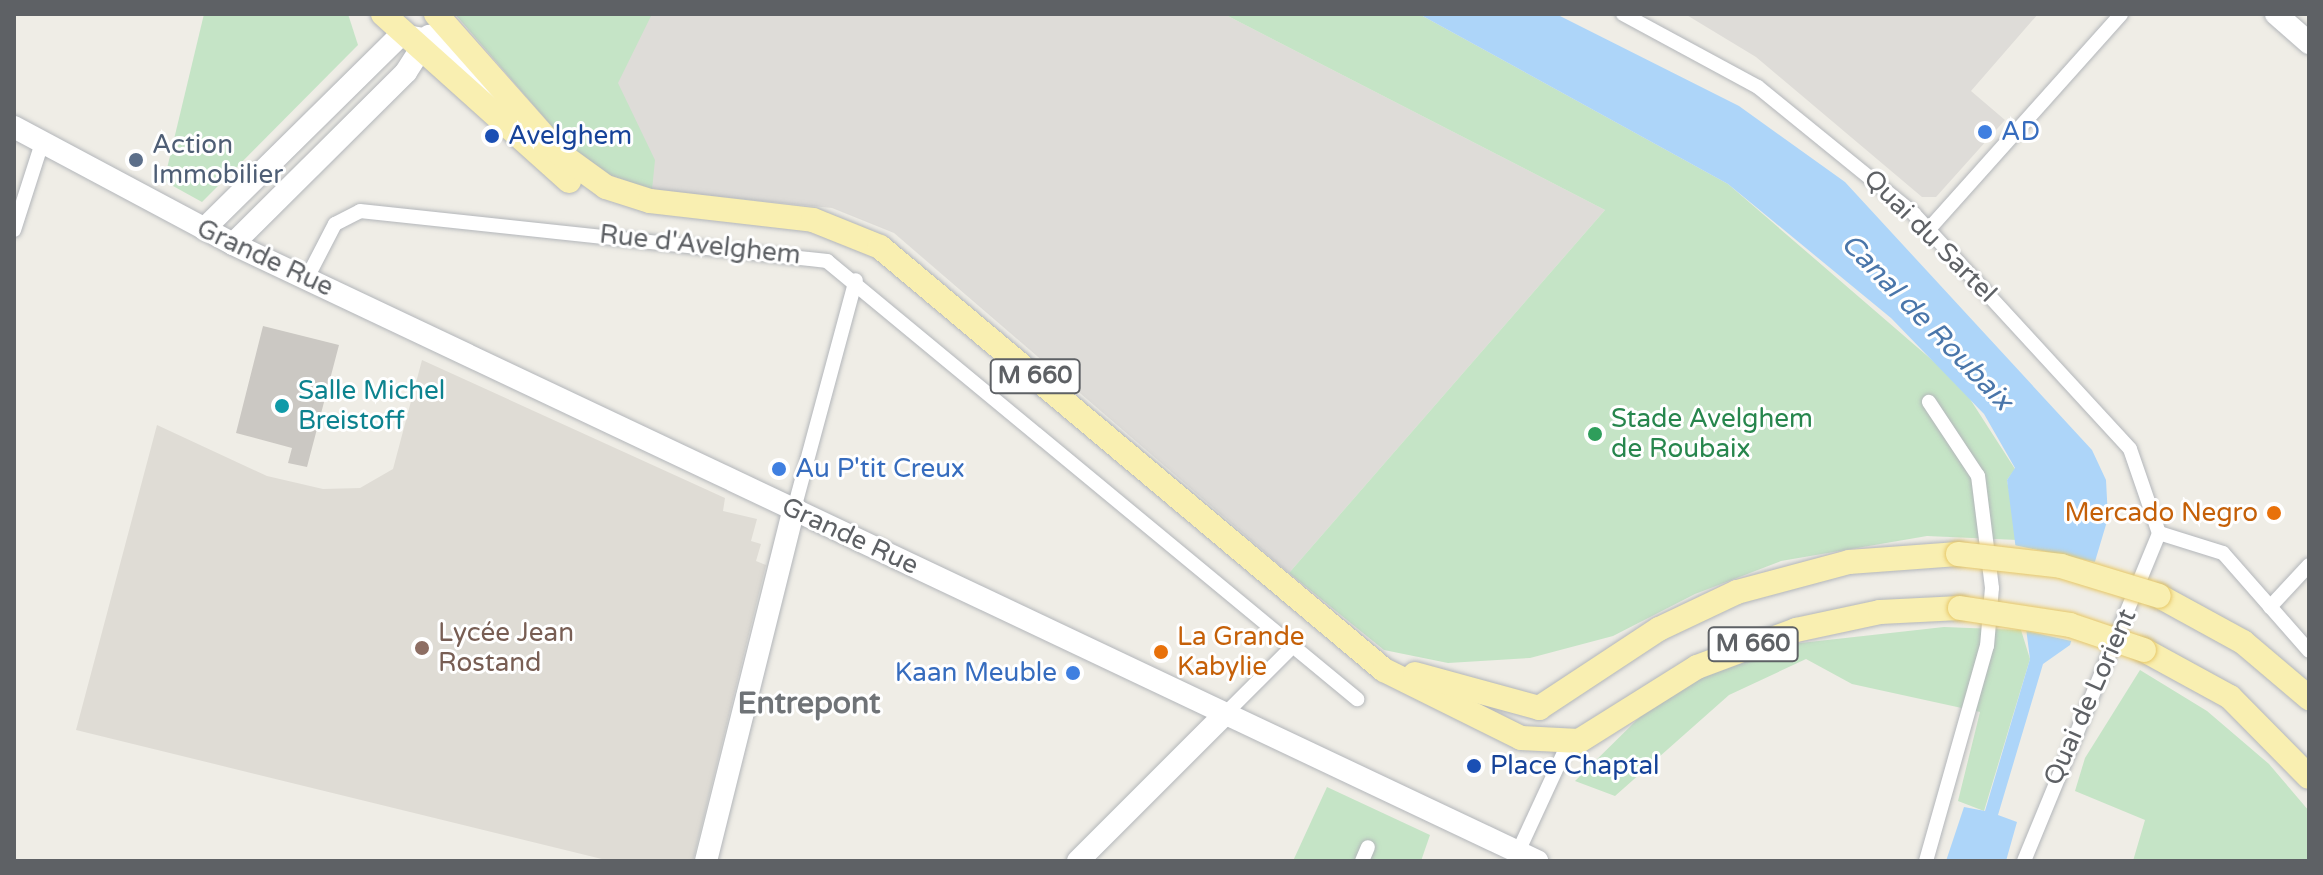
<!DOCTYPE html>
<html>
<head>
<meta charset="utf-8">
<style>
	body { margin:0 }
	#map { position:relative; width:2323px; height:875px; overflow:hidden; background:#efede6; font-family:"Varela Round",sans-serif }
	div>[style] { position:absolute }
	.industrial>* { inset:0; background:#dedcd8 }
	.education>* { inset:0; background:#dfdcd5 }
	.green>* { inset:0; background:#c5e4c6 }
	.water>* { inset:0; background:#add5f9 }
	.pier>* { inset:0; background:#efede6 }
	.building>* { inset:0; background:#cbc8c3 }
	.roads { filter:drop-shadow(0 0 2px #b3b6ba) drop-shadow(0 0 2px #b3b6ba) }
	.street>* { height:14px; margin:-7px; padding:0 7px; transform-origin:7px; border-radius:7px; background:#fff }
	.secondary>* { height:22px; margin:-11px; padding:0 11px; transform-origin:11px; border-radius:11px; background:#fff }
	.primary>* { height:24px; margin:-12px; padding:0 12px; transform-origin:12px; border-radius:12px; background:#f9efb1 }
	.bridges { filter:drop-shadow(0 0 2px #e7c767) drop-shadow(0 0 2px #e7c767) }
	.primary-bridge>* { height:24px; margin:-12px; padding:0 12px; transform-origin:12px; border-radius:12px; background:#f9efb1 }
	.dots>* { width:22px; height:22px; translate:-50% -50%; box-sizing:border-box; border:4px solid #fff; border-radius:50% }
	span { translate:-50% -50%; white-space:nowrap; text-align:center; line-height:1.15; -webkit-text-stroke:6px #fff; paint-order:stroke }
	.shield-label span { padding:2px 6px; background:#fff; border:2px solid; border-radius:6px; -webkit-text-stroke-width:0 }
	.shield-label { font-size:24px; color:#5e6165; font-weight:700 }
	.shop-label { font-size:26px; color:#366cbe }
	.left { translate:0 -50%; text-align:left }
	.right { translate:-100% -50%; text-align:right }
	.transit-label { font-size:26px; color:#164399 }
	.service-label { font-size:26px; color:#4e5e75 }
	.street-label { font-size:26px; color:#5e6165 }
	.culture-label { font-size:26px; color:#0d838f }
	.leisure-label { font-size:26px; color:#27864d }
	.food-label { font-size:26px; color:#c56008 }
	.education-label { font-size:26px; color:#785e54 }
	.water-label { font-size:28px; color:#4a76aa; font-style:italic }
	.quarter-label { font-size:30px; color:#6f7377; font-weight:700 }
	.frame { position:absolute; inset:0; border:16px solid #5e6165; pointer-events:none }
</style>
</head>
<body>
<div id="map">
	<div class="industrial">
		<i style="clip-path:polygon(455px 14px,1224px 14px,1605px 210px,1289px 573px,894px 233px,832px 208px,652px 190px,610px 175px)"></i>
		<i style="clip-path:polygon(1685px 14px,2038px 14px,1971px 91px,2005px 120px,1936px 197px,1922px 197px,1756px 57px)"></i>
	</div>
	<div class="education">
		<i style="clip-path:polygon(422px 360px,725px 498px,723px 511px,757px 519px,751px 541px,761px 544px,756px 561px,766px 565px,693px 861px,610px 861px,76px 730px,157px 425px,267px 476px,323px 489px,360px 488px,393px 469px)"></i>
	</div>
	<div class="green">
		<i style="clip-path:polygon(204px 14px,348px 14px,358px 45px,202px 202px,164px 181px)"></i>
		<i style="clip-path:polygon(455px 14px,652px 14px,618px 83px,655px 160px,652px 190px,610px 175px,567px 144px)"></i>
		<i style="clip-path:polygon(1224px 14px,1419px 14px,1728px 184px,1961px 385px,2015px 469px,2007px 480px,2018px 540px,1927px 536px,1781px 561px,1695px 594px,1613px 636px,1530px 658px,1448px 663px,1384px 650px,1289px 573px,1605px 210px)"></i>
		<i style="clip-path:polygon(1944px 627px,2021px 630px,2030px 659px,1984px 811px,1958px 801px,1980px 712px,1852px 684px,1806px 659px,1729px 695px,1615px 796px,1575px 781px,1654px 703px,1713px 671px,1773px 646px)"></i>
		<i style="clip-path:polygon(2140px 670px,2207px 711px,2269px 764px,2309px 811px,2309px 861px,2133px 861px,2145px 820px,2075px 791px,2085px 758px)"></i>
		<i style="clip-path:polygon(1327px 787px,1430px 835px,1421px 861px,1293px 861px)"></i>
	</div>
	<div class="water">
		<i style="clip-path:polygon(1419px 14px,1556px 14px,1739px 106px,1845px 182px,2092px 450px,2106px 480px,2108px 518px,2070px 645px,2043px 664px,1998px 815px,2017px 822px,2006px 861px,1946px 861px,1964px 807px,1985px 811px,2030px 659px,2007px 480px,2015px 468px,1984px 414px,1891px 318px,1728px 184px)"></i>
	</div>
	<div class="pier">
		<i style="clip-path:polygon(2014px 545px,2100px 563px,2076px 642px,2017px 629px)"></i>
	</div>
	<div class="building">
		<i style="clip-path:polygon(263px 326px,339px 345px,307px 467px,288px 463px,292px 448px,236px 433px)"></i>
	</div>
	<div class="roads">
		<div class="street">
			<i style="left:1623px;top:14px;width:153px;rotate:28.4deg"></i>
			<i style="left:1758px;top:87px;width:201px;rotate:39.1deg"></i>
			<i style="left:1914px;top:214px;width:319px;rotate:47.4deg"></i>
			<i style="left:2130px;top:449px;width:89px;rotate:71deg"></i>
			<i style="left:1929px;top:229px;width:288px;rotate:-48.2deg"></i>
			<i style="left:14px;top:230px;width:91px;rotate:-72.2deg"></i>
			<i style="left:307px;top:278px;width:61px;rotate:-62.6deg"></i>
			<i style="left:335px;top:224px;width:28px;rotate:-27deg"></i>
			<i style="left:360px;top:211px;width:470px;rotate:6.1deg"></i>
			<i style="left:827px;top:261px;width:688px;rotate:39.57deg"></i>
			<i style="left:794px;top:509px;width:237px;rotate:-74.9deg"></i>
			<i style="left:2159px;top:533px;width:67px;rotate:17.4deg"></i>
			<i style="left:2223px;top:553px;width:130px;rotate:48.7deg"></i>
			<i style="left:2270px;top:607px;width:57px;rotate:-47.1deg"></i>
			<i style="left:1225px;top:714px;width:98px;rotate:-45deg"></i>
			<i style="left:1518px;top:852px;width:119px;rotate:-65.2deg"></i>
			<i style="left:1362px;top:861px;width:15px;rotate:-67deg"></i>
			<i style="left:1926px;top:861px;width:223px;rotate:-74.2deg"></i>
			<i style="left:1987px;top:646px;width:58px;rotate:-85.1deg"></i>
			<i style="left:1992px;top:588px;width:113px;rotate:-97.1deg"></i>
			<i style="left:1978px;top:476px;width:89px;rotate:-123.5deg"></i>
			<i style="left:2024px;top:861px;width:355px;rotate:-67.6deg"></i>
		</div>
		<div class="secondary">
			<i style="left:2276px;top:14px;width:44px;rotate:41.3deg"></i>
			<i style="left:14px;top:127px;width:248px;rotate:28.1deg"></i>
			<i style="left:233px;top:244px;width:1443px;rotate:25.32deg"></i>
			<i style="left:204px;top:229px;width:276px;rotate:-44.6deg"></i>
			<i style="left:401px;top:35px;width:36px;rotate:10deg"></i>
			<i style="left:436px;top:41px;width:79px;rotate:46deg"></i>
			<i style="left:233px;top:244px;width:244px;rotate:-44.8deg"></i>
			<i style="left:406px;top:72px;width:43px;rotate:-57.4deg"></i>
			<i style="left:706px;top:861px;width:363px;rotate:-76deg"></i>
			<i style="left:1078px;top:861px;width:208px;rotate:-45deg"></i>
		</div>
		<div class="primary">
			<i style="left:383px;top:14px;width:250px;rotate:41.9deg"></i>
			<i style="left:436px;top:14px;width:186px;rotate:48.5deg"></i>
			<i style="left:559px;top:153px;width:58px;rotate:35.9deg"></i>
			<i style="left:606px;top:187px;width:46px;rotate:17.7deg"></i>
			<i style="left:650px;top:201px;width:164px;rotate:6.6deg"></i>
			<i style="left:813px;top:220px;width:72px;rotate:21.9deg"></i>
			<i style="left:880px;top:247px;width:658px;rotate:40.01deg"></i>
			<i style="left:1384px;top:670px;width:153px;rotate:26.4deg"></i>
			<i style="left:1521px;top:738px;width:58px;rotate:3deg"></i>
			<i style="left:1579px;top:741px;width:139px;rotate:-32.1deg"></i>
			<i style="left:1697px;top:667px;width:106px;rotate:-20.5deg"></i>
			<i style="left:1796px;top:630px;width:86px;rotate:-12.1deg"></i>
			<i style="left:1880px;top:612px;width:80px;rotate:-2.9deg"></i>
			<i style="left:2159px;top:596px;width:96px;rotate:28.7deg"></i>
			<i style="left:2243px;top:642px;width:87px;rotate:40.3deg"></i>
			<i style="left:2144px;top:650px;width:98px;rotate:28.7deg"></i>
			<i style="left:2230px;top:697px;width:112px;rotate:45.4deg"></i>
			<i style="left:1415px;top:674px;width:129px;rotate:15.3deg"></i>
			<i style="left:1539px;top:708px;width:144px;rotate:-33.4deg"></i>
			<i style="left:1659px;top:629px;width:86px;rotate:-25.4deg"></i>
			<i style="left:1737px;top:592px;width:116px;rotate:-15deg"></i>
			<i style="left:1849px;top:562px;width:109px;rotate:-4.2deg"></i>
		</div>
	</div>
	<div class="bridges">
		<div class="primary-bridge">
			<i style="left:1958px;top:554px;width:104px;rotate:6.6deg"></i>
			<i style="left:2061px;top:566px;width:102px;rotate:17deg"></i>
			<i style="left:1960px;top:608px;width:111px;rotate:8.8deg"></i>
			<i style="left:2070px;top:625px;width:78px;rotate:18.7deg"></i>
		</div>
	</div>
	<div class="dots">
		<i style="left:1985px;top:132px;background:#3f7fe0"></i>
		<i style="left:492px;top:136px;background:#1a4fb4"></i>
		<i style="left:136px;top:160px;background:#5c6f8a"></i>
		<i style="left:282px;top:406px;background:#0f9aa8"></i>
		<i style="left:1595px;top:434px;background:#2e9e5b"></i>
		<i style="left:779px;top:469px;background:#3f7fe0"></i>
		<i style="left:2274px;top:513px;background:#e8710a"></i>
		<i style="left:422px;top:648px;background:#8d6e63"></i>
		<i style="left:1161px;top:652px;background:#e8710a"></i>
		<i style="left:1073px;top:673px;background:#3f7fe0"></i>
		<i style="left:1474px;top:766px;background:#1a4fb4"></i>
	</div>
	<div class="shield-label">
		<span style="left:1035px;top:376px">M 660</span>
		<span style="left:1753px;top:644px">M 660</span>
	</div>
	<div class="shop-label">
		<span class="left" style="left:2001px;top:132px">AD</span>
		<span class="left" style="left:795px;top:469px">Au P'tit Creux</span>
		<span class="right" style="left:1057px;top:673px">Kaan Meuble</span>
	</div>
	<div class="transit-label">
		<span class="left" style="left:508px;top:136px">Avelghem</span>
		<span class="left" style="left:1490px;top:766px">Place Chaptal</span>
	</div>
	<div class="service-label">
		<span class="left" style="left:152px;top:160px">Action<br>Immobilier</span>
	</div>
	<div class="street-label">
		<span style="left:1930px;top:236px;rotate:45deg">Quai du Sartel</span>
		<span style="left:700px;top:245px;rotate:6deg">Rue d'Avelghem</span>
		<span style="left:265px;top:258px;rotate:25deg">Grande Rue</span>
		<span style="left:850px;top:536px;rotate:25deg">Grande Rue</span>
		<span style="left:2090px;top:697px;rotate:-66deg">Quai de Lorient</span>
	</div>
	<div class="culture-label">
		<span class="left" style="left:298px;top:406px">Salle Michel<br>Breistoff</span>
	</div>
	<div class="leisure-label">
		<span class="left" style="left:1611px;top:434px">Stade Avelghem<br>de Roubaix</span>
	</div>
	<div class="food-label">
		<span class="right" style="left:2258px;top:513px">Mercado Negro</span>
		<span class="left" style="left:1177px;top:652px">La Grande<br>Kabylie</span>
	</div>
	<div class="education-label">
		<span class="left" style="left:438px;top:648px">Lycée Jean<br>Rostand</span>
	</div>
	<div class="water-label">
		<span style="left:1927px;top:322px;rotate:46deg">Canal de Roubaix</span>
	</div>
	<div class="quarter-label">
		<span style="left:809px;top:704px">Entrepont</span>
	</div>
	<div class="frame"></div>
</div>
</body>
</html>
